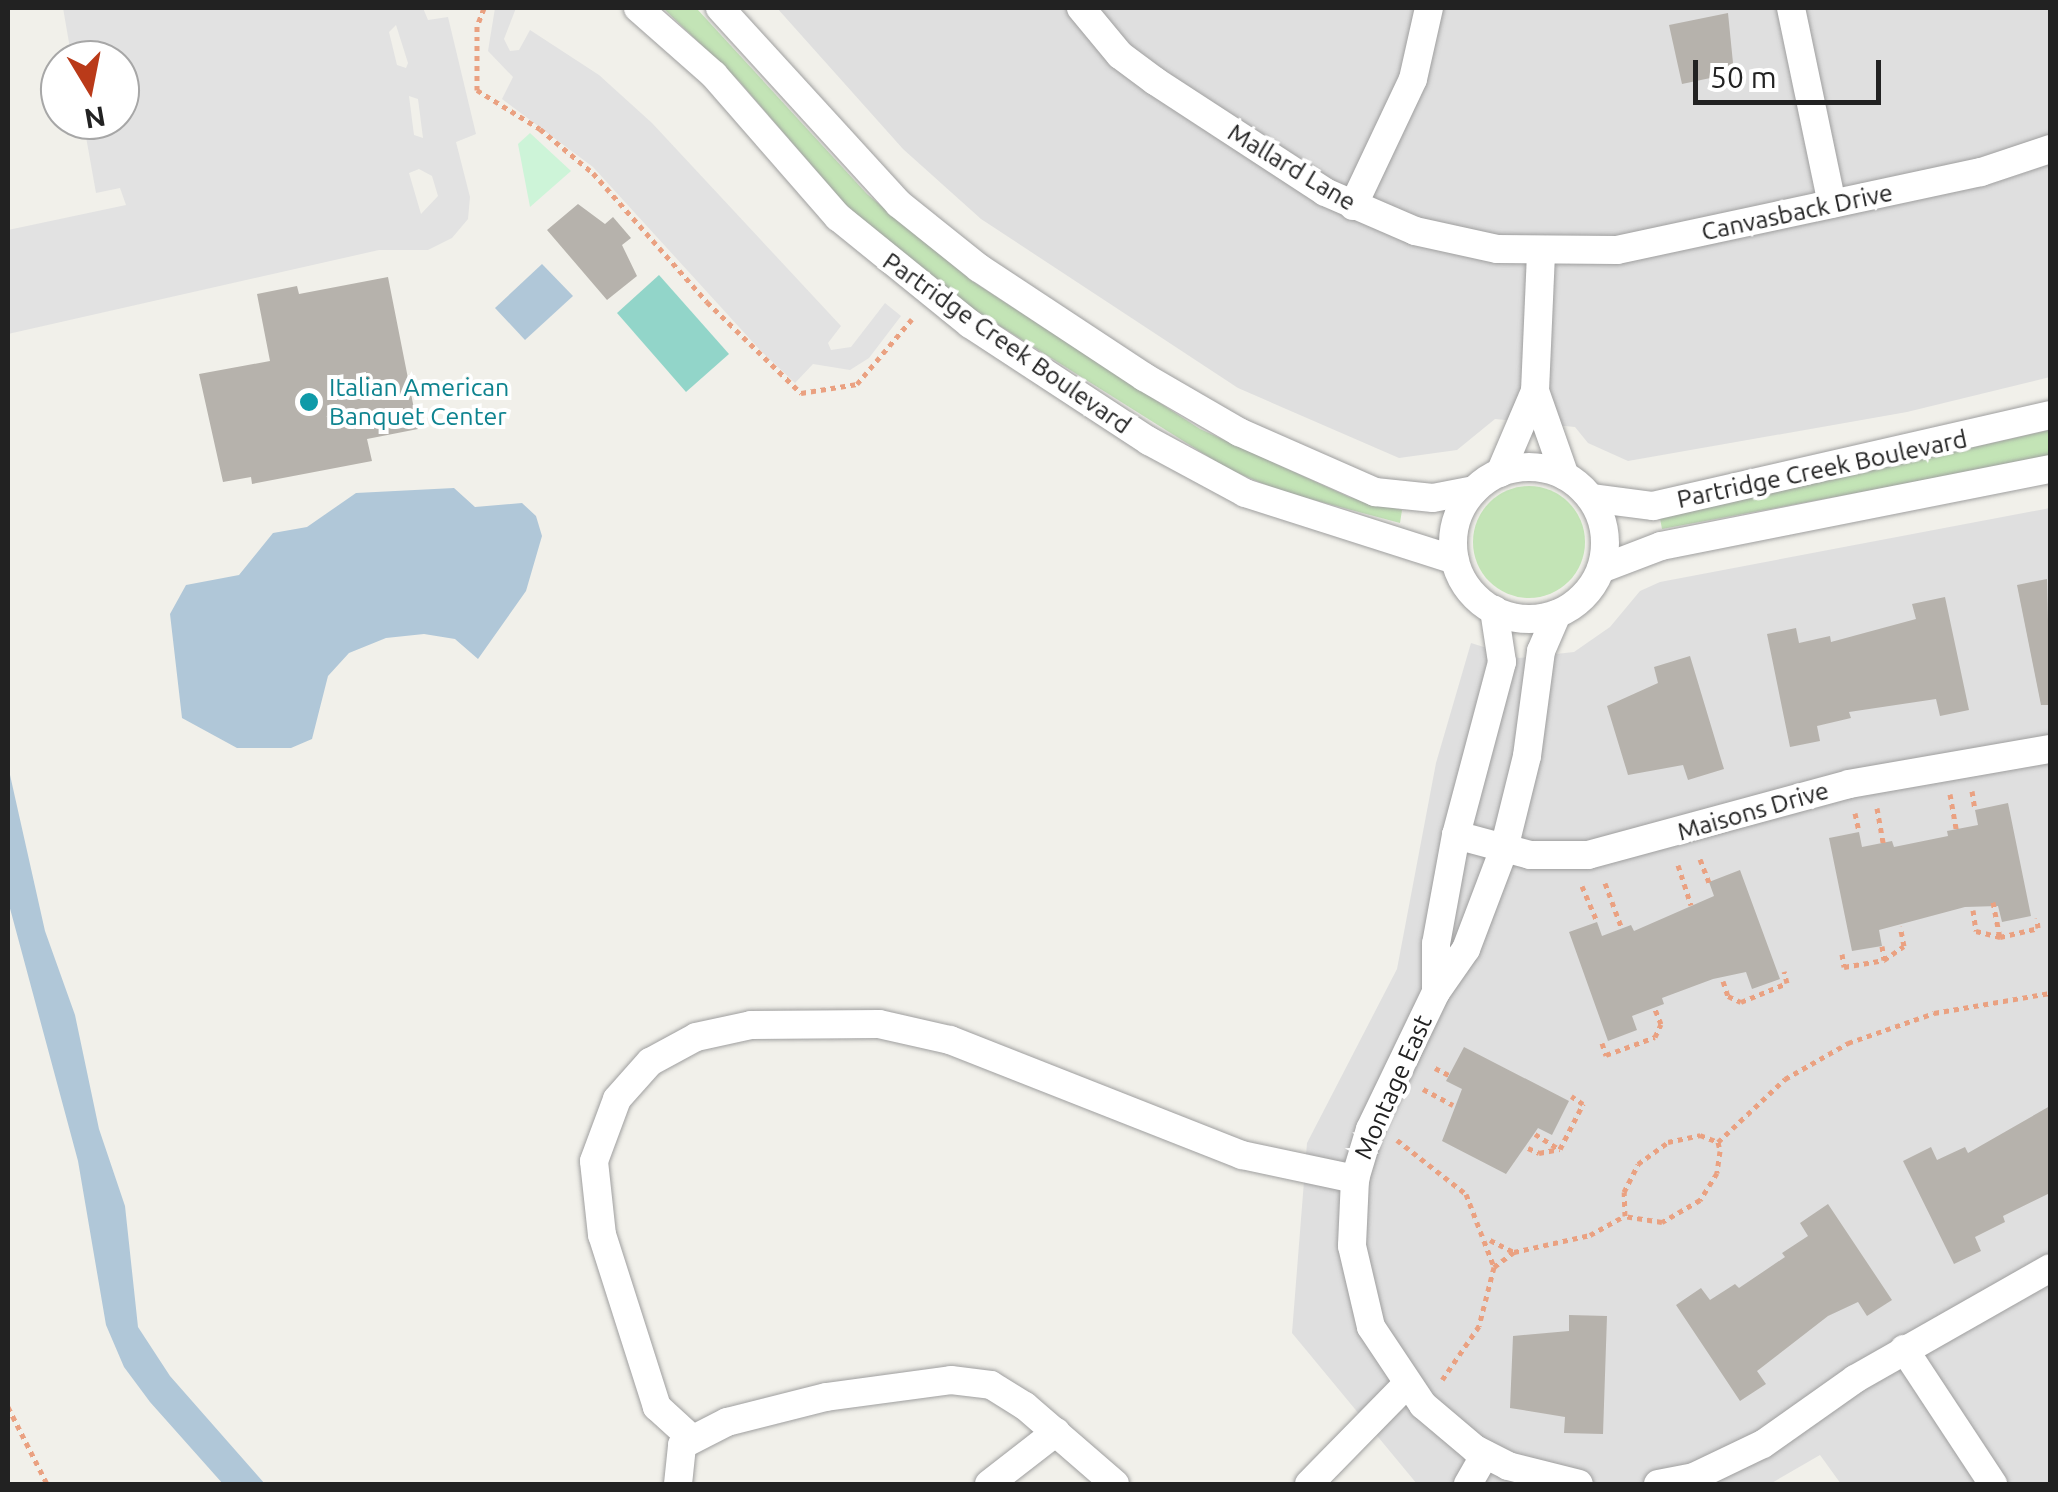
<!DOCTYPE html>
<html>
<head>
<meta charset="utf-8">
<style>
	body { margin:0 }
	#map { position:relative; width:2058px; height:1492px; overflow:hidden; background:#f1f0ea; font-family:Ubuntu,sans-serif }
	div>[style] { position:absolute }
	.residential>* { inset:0; background:#dfdfdf }
	.grass>* { inset:0; background:#c3e4b6 }
	.round { border-radius:50% }
	.park>* { inset:0; background:#cdf4d8 }
	.pitch>* { inset:0; background:#92d5c9 }
	.parking>* { inset:0; background:#e2e2e2 }
	.water>* { inset:0; background:#b0c7d8 }
	.building>* { inset:0; background:#b6b2ac }
	.path>* { height:5px; margin-top:-2.5px; transform-origin:0; background:repeating-linear-gradient(90deg,#eaa181 0 5px,transparent 0 10px) }
	.roads { filter:drop-shadow(0 0 2px #9f9f9f) drop-shadow(0 0 2px #9f9f9f) }
	.minor>* { height:28px; margin:-14px; padding:0 14px; transform-origin:14px; border-radius:14px; background:#fff }
	.minor>.ring { margin:-14px; padding:0; box-sizing:content-box; background:none; border:28px solid #fff; border-radius:50% }
	.dots>* { width:28px; height:28px; translate:-50% -50%; box-sizing:border-box; border:5px solid #fff; border-radius:50% }
	span { translate:-50% -50%; white-space:nowrap; text-align:center; line-height:1.15; -webkit-text-stroke:8px #fff; paint-order:stroke }
	.street-label { font-size:25px; color:#222 }
	.culture-label { font-size:25px; color:#0d838f }
	.left { translate:0 -50%; text-align:left }
	.frame { position:absolute; inset:0; border:10px solid #222; pointer-events:none }
	.north { position:absolute; left:40px; top:40px; width:100px; height:100px; box-sizing:border-box; background:#fff; border:2px solid #a7a7a7; border-radius:50%; rotate:170deg; font-size:28px; font-weight:700; line-height:40px; text-align:center; color:#222 }
	.north::after { content:''; display:block; margin:auto; width:35px; height:45px; background:#ba3a19; clip-path:polygon(50% 0,100% 100%,50% 72%,0 100%) }
	.scale { position:absolute; left:1693px; top:60px; width:188px; height:45px; box-sizing:border-box; border:5px solid #222; border-top:0; padding-left:12px; font-size:30px; line-height:35px; white-space:nowrap; color:#222; -webkit-text-stroke:8px #fff; paint-order:stroke }
</style>
</head>
<body>
<div id="map">
	<div class="residential">
		<i style="clip-path:polygon(777px 8px,2050px 8px,2050px 377px,1907px 412px,1628px 461px,1588px 443px,1575px 427px,1495px 419px,1457px 450px,1399px 458px,1238px 388px,981px 219px,903px 149px)"></i>
		<i style="clip-path:polygon(2050px 508px,2050px 1484px,1841px 1484px,1820px 1455px,1770px 1484px,1417px 1484px,1292px 1333px,1307px 1143px,1397px 969px,1436px 763px,1471px 643px,1519px 658px,1574px 652px,1610px 627px,1640px 591px,1660px 582px)"></i>
	</div>
	<div class="grass">
		<i style="clip-path:polygon(663px 8px,698px 10px,867px 194px,972px 281px,1200px 429px,1349px 497px,1402px 510px,1400px 523px,1280px 491px,1228px 469px,949px 294px,846px 205px,739px 81px)"></i>
		<i style="clip-path:polygon(2050px 430px,2050px 455px,2029px 461px,1662px 529px,1660px 518px)"></i>
		<i class="round" style="left:1473px;top:486px;width:112px;height:112px"></i>
	</div>
	<div class="park">
		<i style="clip-path:polygon(530px 133px,571px 171px,530px 207px,518px 144px)"></i>
	</div>
	<div class="pitch">
		<i style="clip-path:polygon(659px 275px,729px 354px,686px 392px,617px 313px)"></i>
	</div>
	<div class="parking">
		<i style="clip-path:polygon(evenodd,63px 8px,423px 8px,428px 20px,448px 17px,476px 134px,456px 142px,470px 197px,468px 219px,452px 238px,428px 250px,379px 250px,8px 334px,8px 230px,126px 205px,120px 188px,96px 193px,83px 120px,120px 120px,120px 60px,72px 60px,63px 8px,396px 25px,408px 63px,406px 68px,397px 65px,389px 32px,396px 25px,63px 8px,409px 96px,418px 99px,423px 138px,414px 135px,409px 96px,63px 8px,419px 169px,432px 176px,438px 196px,421px 214px,409px 173px,419px 169px)"></i>
		<i style="clip-path:polygon(495px 8px,516px 8px,504px 39px,510px 51px,519px 50px,530px 30px,599px 75px,652px 123px,841px 326px,828px 343px,831px 350px,851px 347px,885px 303px,901px 316px,869px 358px,850px 370px,813px 364px,795px 383px,760px 350px,593px 167px,502px 99px,513px 77px,488px 51px)"></i>
	</div>
	<div class="water">
		<i style="clip-path:polygon(542px 264px,573px 296px,525px 340px,495px 308px)"></i>
		<i style="clip-path:polygon(454px 488px,475px 507px,522px 503px,536px 516px,542px 536px,526px 591px,478px 659px,455px 639px,424px 634px,386px 638px,349px 653px,328px 676px,312px 739px,291px 748px,237px 748px,182px 718px,170px 614px,186px 585px,239px 575px,273px 533px,307px 527px,356px 493px)"></i>
		<i style="clip-path:polygon(8px 766px,45px 931px,75px 1015px,99px 1129px,125px 1206px,138px 1327px,170px 1376px,265px 1484px,223px 1484px,150px 1402px,124px 1367px,106px 1325px,78px 1161px,8px 901px)"></i>
	</div>
	<div class="building">
		<i style="clip-path:polygon(1728px 13px,1734px 73px,1682px 84px,1669px 25px)"></i>
		<i style="clip-path:polygon(578px 204px,605px 224px,613px 217px,631px 238px,622px 245px,637px 276px,607px 300px,547px 230px)"></i>
		<i style="clip-path:polygon(388px 277px,418px 429px,367px 439px,372px 461px,252px 484px,251px 477px,223px 482px,199px 374px,270px 361px,257px 294px,297px 286px,299px 294px)"></i>
		<i style="clip-path:polygon(2047px 579px,2050px 705px,2041px 705px,2017px 585px)"></i>
		<i style="clip-path:polygon(1945px 597px,1969px 710px,1940px 716px,1936px 699px,1849px 712px,1851px 718px,1817px 726px,1820px 741px,1790px 747px,1767px 634px,1796px 628px,1799px 643px,1830px 636px,1831px 642px,1916px 619px,1912px 604px)"></i>
		<i style="clip-path:polygon(1690px 656px,1724px 769px,1688px 780px,1683px 765px,1628px 775px,1607px 706px,1658px 683px,1654px 667px)"></i>
		<i style="clip-path:polygon(2008px 803px,2031px 916px,2002px 922px,1998px 906px,1965px 907px,1879px 930px,1882px 946px,1852px 951px,1829px 838px,1859px 832px,1862px 847px,1892px 841px,1894px 847px,1948px 836px,1947px 831px,1978px 825px,1975px 810px)"></i>
		<i style="clip-path:polygon(1740px 870px,1780px 979px,1752px 989px,1746px 972px,1713px 979px,1662px 998px,1664px 1004px,1632px 1016px,1637px 1030px,1608px 1041px,1569px 932px,1597px 922px,1602px 936px,1631px 925px,1634px 931px,1714px 896px,1709px 882px)"></i>
		<i style="clip-path:polygon(1464px 1047px,1569px 1101px,1552px 1135px,1538px 1128px,1506px 1174px,1442px 1141px,1462px 1089px,1446px 1081px)"></i>
		<i style="clip-path:polygon(2050px 1106px,2050px 1193px,2003px 1216px,2005px 1222px,1975px 1237px,1981px 1251px,1954px 1264px,1903px 1161px,1931px 1147px,1937px 1160px,1965px 1147px,1968px 1153px)"></i>
		<i style="clip-path:polygon(1828px 1204px,1892px 1300px,1867px 1316px,1858px 1302px,1828px 1316px,1757px 1371px,1766px 1384px,1740px 1401px,1676px 1305px,1701px 1288px,1710px 1300px,1735px 1284px,1739px 1288px,1785px 1257px,1782px 1253px,1808px 1236px,1800px 1223px)"></i>
		<i style="clip-path:polygon(1569px 1315px,1607px 1316px,1603px 1434px,1564px 1433px,1565px 1417px,1510px 1408px,1513px 1336px,1569px 1331px)"></i>
	</div>
	<div class="path">
		<i style="left:484px;top:8px;width:19px;rotate:111deg"></i>
		<i style="left:477px;top:26px;width:64px;rotate:90deg"></i>
		<i style="left:477px;top:90px;width:74px;rotate:31.8deg"></i>
		<i style="left:540px;top:129px;width:69px;rotate:39.7deg"></i>
		<i style="left:593px;top:173px;width:172px;rotate:48.5deg"></i>
		<i style="left:707px;top:302px;width:131px;rotate:44.1deg"></i>
		<i style="left:801px;top:393px;width:57px;rotate:-9.1deg"></i>
		<i style="left:857px;top:384px;width:85px;rotate:-49.8deg"></i>
		<i style="left:1972px;top:791px;width:19px;rotate:81deg"></i>
		<i style="left:1950px;top:794px;width:36px;rotate:80deg"></i>
		<i style="left:1877px;top:808px;width:36px;rotate:80deg"></i>
		<i style="left:1855px;top:813px;width:19px;rotate:78deg"></i>
		<i style="left:1700px;top:859px;width:25px;rotate:69deg"></i>
		<i style="left:1678px;top:865px;width:42px;rotate:72deg"></i>
		<i style="left:1605px;top:883px;width:49px;rotate:69.7deg"></i>
		<i style="left:1582px;top:886px;width:39px;rotate:67deg"></i>
		<i style="left:1993px;top:902px;width:36px;rotate:79deg"></i>
		<i style="left:1973px;top:910px;width:21px;rotate:82deg"></i>
		<i style="left:1976px;top:931px;width:25px;rotate:14deg"></i>
		<i style="left:2000px;top:937px;width:39px;rotate:-13deg"></i>
		<i style="left:2038px;top:928px;width:10px;rotate:-96deg"></i>
		<i style="left:1882px;top:946px;width:14px;rotate:82deg"></i>
		<i style="left:1842px;top:954px;width:13px;rotate:81deg"></i>
		<i style="left:1844px;top:967px;width:41px;rotate:-9.9deg"></i>
		<i style="left:1884px;top:960px;width:24px;rotate:-35deg"></i>
		<i style="left:1904px;top:946px;width:20px;rotate:-101deg"></i>
		<i style="left:1723px;top:981px;width:16px;rotate:72deg"></i>
		<i style="left:1728px;top:996px;width:14px;rotate:25deg"></i>
		<i style="left:1741px;top:1002px;width:50px;rotate:-22.4deg"></i>
		<i style="left:1787px;top:983px;width:12px;rotate:-104deg"></i>
		<i style="left:1602px;top:1043px;width:13px;rotate:72deg"></i>
		<i style="left:1606px;top:1055px;width:52px;rotate:-20.2deg"></i>
		<i style="left:1655px;top:1037px;width:14px;rotate:-65deg"></i>
		<i style="left:1661px;top:1024px;width:18px;rotate:-112deg"></i>
		<i style="left:1435px;top:1068px;width:16px;rotate:27deg"></i>
		<i style="left:1423px;top:1089px;width:34px;rotate:28deg"></i>
		<i style="left:1535px;top:1134px;width:26px;rotate:32deg"></i>
		<i style="left:1700px;top:1135px;width:19px;rotate:21deg"></i>
		<i style="left:1718px;top:1142px;width:9px;rotate:77deg"></i>
		<i style="left:1720px;top:1151px;width:22px;rotate:98deg"></i>
		<i style="left:1717px;top:1173px;width:32px;rotate:122deg"></i>
		<i style="left:1700px;top:1200px;width:44px;rotate:149.9deg"></i>
		<i style="left:1662px;top:1222px;width:37px;rotate:-171deg"></i>
		<i style="left:1625px;top:1216px;width:24px;rotate:-92deg"></i>
		<i style="left:1624px;top:1192px;width:31px;rotate:-63deg"></i>
		<i style="left:1638px;top:1164px;width:37px;rotate:-36deg"></i>
		<i style="left:1668px;top:1142px;width:33px;rotate:-12deg"></i>
		<i style="left:1397px;top:1140px;width:88px;rotate:38deg"></i>
		<i style="left:1466px;top:1194px;width:78px;rotate:69deg"></i>
		<i style="left:1494px;top:1267px;width:61px;rotate:104.3deg"></i>
		<i style="left:1479px;top:1326px;width:65px;rotate:124.4deg"></i>
		<i style="left:1718px;top:1142px;width:92px;rotate:-43.2deg"></i>
		<i style="left:1785px;top:1079px;width:73px;rotate:-29.7deg"></i>
		<i style="left:1848px;top:1043px;width:91px;rotate:-19.2deg"></i>
		<i style="left:1934px;top:1013px;width:118px;rotate:-9.8deg"></i>
		<i style="left:1528px;top:1148px;width:12px;rotate:24deg"></i>
		<i style="left:1539px;top:1153px;width:21px;rotate:-11deg"></i>
		<i style="left:1560px;top:1149px;width:51px;rotate:-62.9deg"></i>
		<i style="left:1583px;top:1104px;width:14px;rotate:-146deg"></i>
		<i style="left:1490px;top:1240px;width:27px;rotate:27deg"></i>
		<i style="left:1494px;top:1267px;width:25px;rotate:-37deg"></i>
		<i style="left:1514px;top:1252px;width:78px;rotate:-12.6deg"></i>
		<i style="left:1590px;top:1235px;width:39px;rotate:-29deg"></i>
		<i style="left:8px;top:1407px;width:86px;rotate:63.1deg"></i>
	</div>
	<div class="roads">
		<div class="minor">
			<i style="left:638px;top:8px;width:101px;rotate:41.4deg"></i>
			<i style="left:714px;top:75px;width:189px;rotate:48.9deg"></i>
			<i style="left:838px;top:217px;width:170px;rotate:39deg"></i>
			<i style="left:970px;top:324px;width:214px;rotate:33.2deg"></i>
			<i style="left:1149px;top:441px;width:109px;rotate:28.4deg"></i>
			<i style="left:1245px;top:493px;width:220px;rotate:17.7deg"></i>
			<i style="left:720px;top:8px;width:265px;rotate:47.6deg"></i>
			<i style="left:899px;top:204px;width:102px;rotate:38.7deg"></i>
			<i style="left:979px;top:268px;width:198px;rotate:33.4deg"></i>
			<i style="left:1144px;top:377px;width:110px;rotate:30.1deg"></i>
			<i style="left:1239px;top:432px;width:149px;rotate:23.8deg"></i>
			<i style="left:1375px;top:492px;width:58px;rotate:5.9deg"></i>
			<i style="left:1433px;top:498px;width:42px;rotate:-11deg"></i>
			<i style="left:1081px;top:8px;width:61px;rotate:50.3deg"></i>
			<i style="left:1120px;top:55px;width:44px;rotate:36.6deg"></i>
			<i style="left:1155px;top:81px;width:203px;rotate:33.1deg"></i>
			<i style="left:1325px;top:192px;width:98px;rotate:23.4deg"></i>
			<i style="left:1415px;top:231px;width:84px;rotate:12.4deg"></i>
			<i style="left:1497px;top:249px;width:120px;rotate:0.5deg"></i>
			<i style="left:1617px;top:250px;width:372px;rotate:-12.1deg"></i>
			<i style="left:1981px;top:172px;width:73px;rotate:-18.4deg"></i>
			<i style="left:1791px;top:8px;width:200px;rotate:78.2deg"></i>
			<i style="left:1353px;top:206px;width:140px;rotate:-64.7deg"></i>
			<i style="left:1413px;top:79px;width:73px;rotate:-77.3deg"></i>
			<i style="left:1535px;top:391px;width:90px;rotate:70.6deg"></i>
			<i class="ring" style="left:1453px;top:467px;width:124px;height:124px"></i>
			<i style="left:1500px;top:473px;width:89px;rotate:-66.9deg"></i>
			<i style="left:1535px;top:391px;width:137px;rotate:-87.5deg"></i>
			<i style="left:1591px;top:498px;width:63px;rotate:7.4deg"></i>
			<i style="left:1653px;top:506px;width:407px;rotate:-12.9deg"></i>
			<i style="left:1601px;top:569px;width:64px;rotate:-21deg"></i>
			<i style="left:1661px;top:546px;width:397px;rotate:-11.2deg"></i>
			<i style="left:1557px;top:614px;width:40px;rotate:113.4deg"></i>
			<i style="left:1541px;top:651px;width:106px;rotate:97.6deg"></i>
			<i style="left:1527px;top:756px;width:96px;rotate:103.9deg"></i>
			<i style="left:1504px;top:849px;width:107px;rotate:110.8deg"></i>
			<i style="left:1466px;top:949px;width:52px;rotate:124.9deg"></i>
			<i style="left:1436px;top:992px;width:152px;rotate:115.7deg"></i>
			<i style="left:1370px;top:1129px;width:52px;rotate:106.7deg"></i>
			<i style="left:1355px;top:1179px;width:67px;rotate:92.6deg"></i>
			<i style="left:1352px;top:1246px;width:83px;rotate:76.8deg"></i>
			<i style="left:1371px;top:1327px;width:94px;rotate:56.3deg"></i>
			<i style="left:1423px;top:1405px;width:68px;rotate:40.2deg"></i>
			<i style="left:1475px;top:1449px;width:37px;rotate:27deg"></i>
			<i style="left:1508px;top:1466px;width:73px;rotate:14.2deg"></i>
			<i style="left:1456px;top:835px;width:77px;rotate:15.1deg"></i>
			<i style="left:1530px;top:855px;width:58px"></i>
			<i style="left:1588px;top:855px;width:270px;rotate:-15.2deg"></i>
			<i style="left:1849px;top:784px;width:204px;rotate:-9.9deg"></i>
			<i style="left:1436px;top:992px;width:48px;rotate:-90deg"></i>
			<i style="left:1436px;top:944px;width:111px;rotate:-79.6deg"></i>
			<i style="left:1456px;top:835px;width:179px;rotate:-75.1deg"></i>
			<i style="left:1502px;top:662px;width:53px;rotate:-98.7deg"></i>
			<i style="left:1904px;top:1349px;width:162px;rotate:56.6deg"></i>
			<i style="left:690px;top:1437px;width:45px;rotate:-137.7deg"></i>
			<i style="left:657px;top:1407px;width:181px;rotate:-107.7deg"></i>
			<i style="left:602px;top:1235px;width:74px;rotate:-96.2deg"></i>
			<i style="left:594px;top:1161px;width:66px;rotate:-69.6deg"></i>
			<i style="left:617px;top:1099px;width:50px;rotate:-48.3deg"></i>
			<i style="left:650px;top:1062px;width:52px;rotate:-28.5deg"></i>
			<i style="left:696px;top:1037px;width:56px;rotate:-12.3deg"></i>
			<i style="left:751px;top:1025px;width:128px;rotate:-0.4deg"></i>
			<i style="left:879px;top:1024px;width:73px;rotate:12.7deg"></i>
			<i style="left:950px;top:1040px;width:314px;rotate:21.5deg"></i>
			<i style="left:1242px;top:1155px;width:116px;rotate:12deg"></i>
			<i style="left:678px;top:1484px;width:39px;rotate:-84deg"></i>
			<i style="left:682px;top:1445px;width:51px;rotate:-27.1deg"></i>
			<i style="left:727px;top:1422px;width:102px;rotate:-14.2deg"></i>
			<i style="left:826px;top:1397px;width:126px;rotate:-7.7deg"></i>
			<i style="left:951px;top:1380px;width:40px;rotate:7.1deg"></i>
			<i style="left:991px;top:1385px;width:40px;rotate:32deg"></i>
			<i style="left:1025px;top:1406px;width:119px;rotate:40.9deg"></i>
			<i style="left:989px;top:1484px;width:85px;rotate:-37.8deg"></i>
			<i style="left:1309px;top:1484px;width:139px;rotate:-45.6deg"></i>
			<i style="left:1468px;top:1484px;width:34px;rotate:-60deg"></i>
			<i style="left:1658px;top:1484px;width:37px;rotate:-11deg"></i>
			<i style="left:1694px;top:1477px;width:76px;rotate:-25.6deg"></i>
			<i style="left:1763px;top:1444px;width:113px;rotate:-35.2deg"></i>
			<i style="left:1855px;top:1379px;width:224px;rotate:-29.6deg"></i>
		</div>
	</div>
	<div class="dots">
		<i style="left:309px;top:402px;background:#0f9aa8"></i>
	</div>
	<div class="street-label">
		<span style="left:1292px;top:167px;rotate:31deg">Mallard Lane</span>
		<span style="left:1797px;top:212px;rotate:-12deg">Canvasback Drive</span>
		<span style="left:1007px;top:343px;rotate:35deg">Partridge Creek Boulevard</span>
		<span style="left:1822px;top:469px;rotate:-12deg">Partridge Creek Boulevard</span>
		<span style="left:1753px;top:811px;rotate:-16deg">Maisons Drive</span>
		<span style="left:1393px;top:1087px;rotate:-66deg">Montage East</span>
	</div>
	<div class="culture-label">
		<span class="left" style="left:329px;top:402px">Italian American<br>Banquet Center</span>
	</div>
	<div class="frame"></div>
	<div class="north">N</div>
	<div class="scale">50 m</div>
</div>
</body>
</html>
